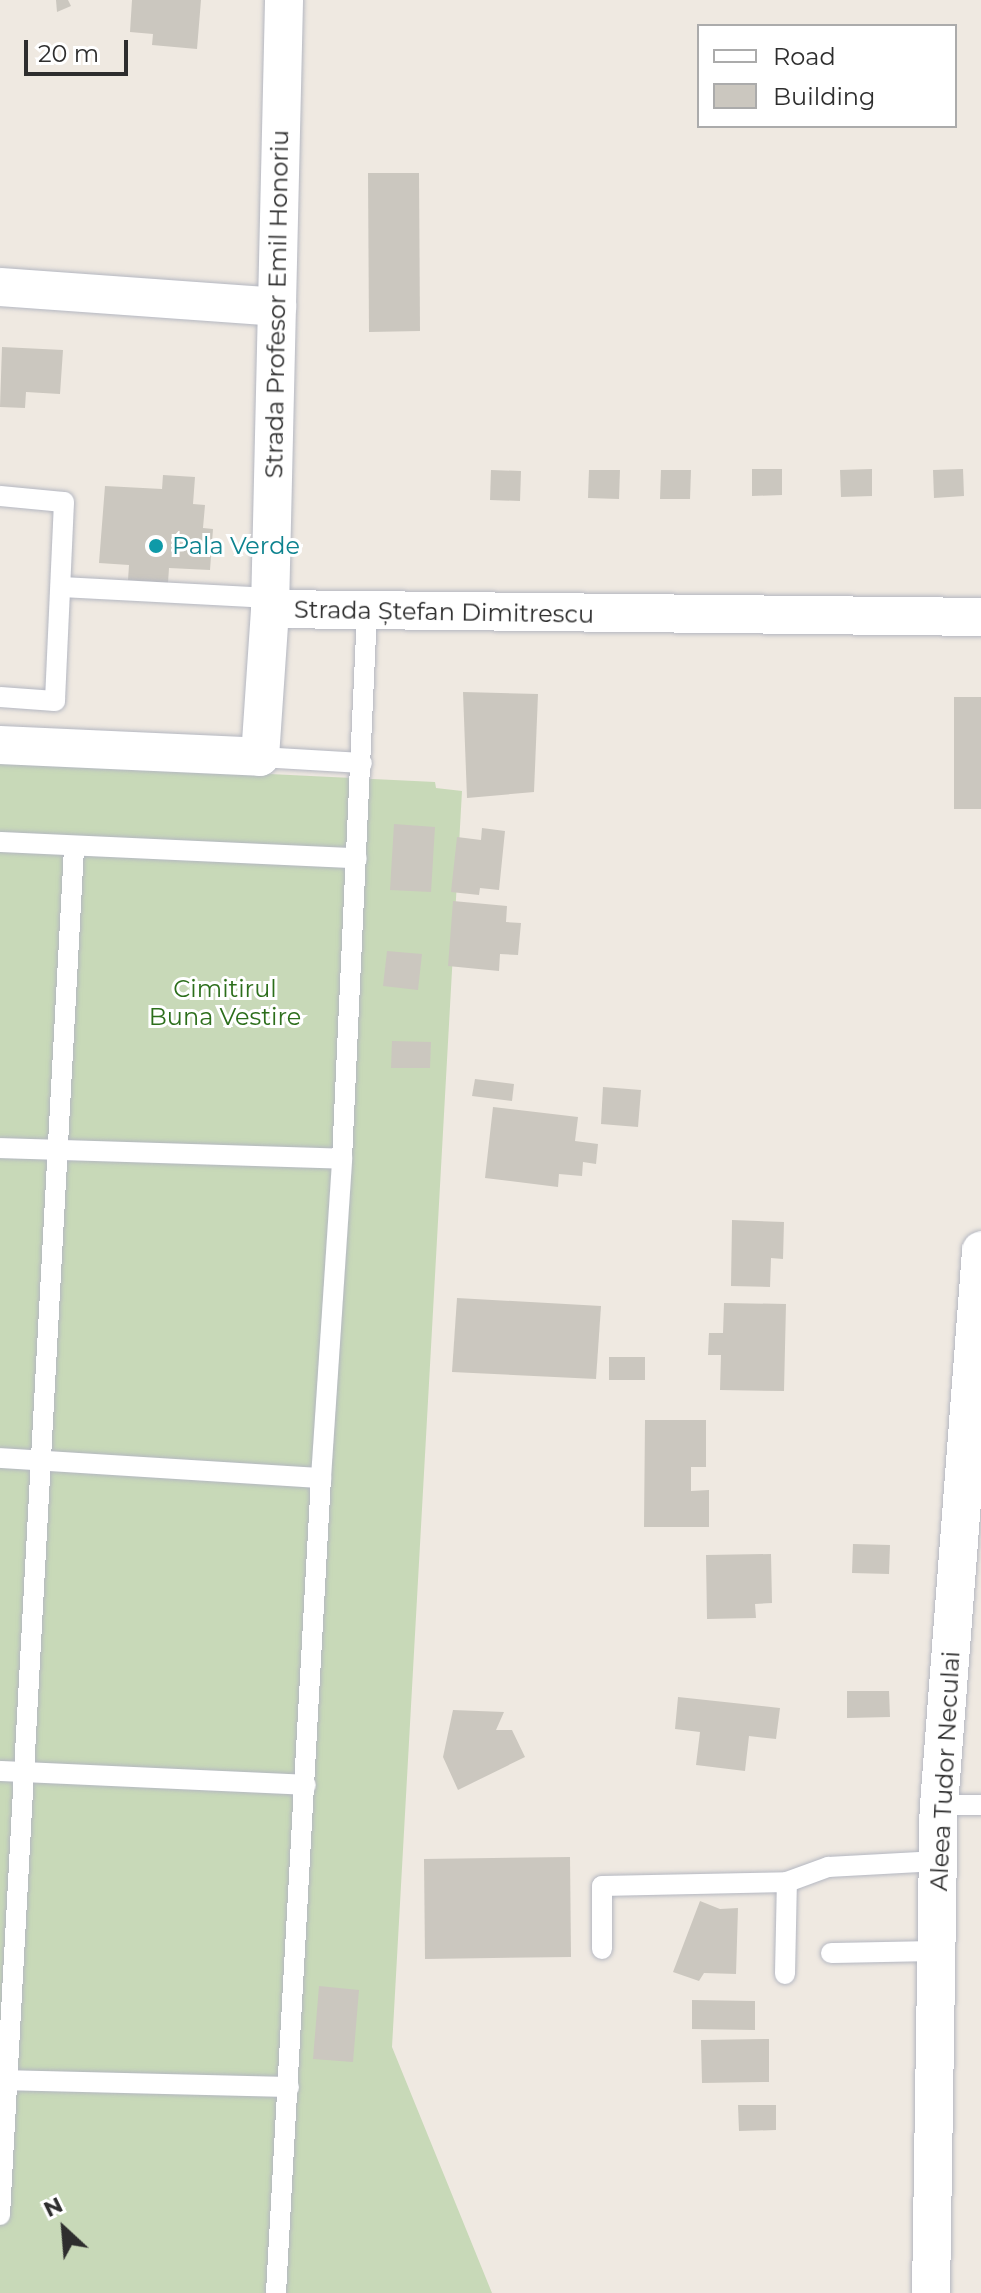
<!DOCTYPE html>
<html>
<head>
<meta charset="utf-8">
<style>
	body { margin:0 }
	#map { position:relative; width:981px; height:2293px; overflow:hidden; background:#efe9e1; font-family:Montserrat,sans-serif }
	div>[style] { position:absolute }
	.cemetery>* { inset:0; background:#c8d9b8 }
	.building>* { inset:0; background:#cbc7bf }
	.roads { filter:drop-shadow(0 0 2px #b4b7c1) drop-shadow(0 0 2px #b4b7c1) }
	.service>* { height:20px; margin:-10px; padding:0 10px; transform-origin:10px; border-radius:10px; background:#fff }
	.minor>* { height:38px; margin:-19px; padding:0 19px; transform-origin:19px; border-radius:19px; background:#fff }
	.dots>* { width:22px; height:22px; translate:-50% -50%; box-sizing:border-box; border:4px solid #fff; border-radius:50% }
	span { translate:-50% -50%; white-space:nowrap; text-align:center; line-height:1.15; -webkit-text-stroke:6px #fff; paint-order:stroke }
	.street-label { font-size:24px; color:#2e2e2e }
	.culture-label { font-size:24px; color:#0d838f }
	.left { translate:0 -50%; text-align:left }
	.park-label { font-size:24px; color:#2c6e1b }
	.legend { position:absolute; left:697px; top:24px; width:260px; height:104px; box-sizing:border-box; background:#fff; border:2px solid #ababab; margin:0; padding:10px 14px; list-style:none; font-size:24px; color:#2e2e2e }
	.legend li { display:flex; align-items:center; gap:16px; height:40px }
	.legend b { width:40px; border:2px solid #ababab }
	.north { position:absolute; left:24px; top:2189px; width:80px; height:80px; -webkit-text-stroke:6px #fff; paint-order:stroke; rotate:334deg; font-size:22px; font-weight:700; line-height:32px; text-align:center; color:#2e2e2e }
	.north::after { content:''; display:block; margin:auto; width:28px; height:36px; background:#2e2e2e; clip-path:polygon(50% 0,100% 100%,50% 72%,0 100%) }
	.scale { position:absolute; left:24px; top:40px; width:104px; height:36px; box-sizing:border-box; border:4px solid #2e2e2e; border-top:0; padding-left:10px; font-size:24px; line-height:28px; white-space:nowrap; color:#2e2e2e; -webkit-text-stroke:6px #fff; paint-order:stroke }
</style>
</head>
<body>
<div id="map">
	<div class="cemetery">
		<i style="clip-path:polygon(0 761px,435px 782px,436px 788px,462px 791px,392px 2047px,492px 2293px,0 2293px)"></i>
	</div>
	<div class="building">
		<i style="clip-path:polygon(56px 0,68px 0,71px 6px,57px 12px)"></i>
		<i style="clip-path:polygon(132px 0,201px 0,197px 49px,152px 45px,153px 34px,130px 32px)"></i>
		<i style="clip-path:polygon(368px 173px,419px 173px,420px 331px,369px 332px)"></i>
		<i style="clip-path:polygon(2px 347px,63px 350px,60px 394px,26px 392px,25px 408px,0 407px)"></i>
		<i style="clip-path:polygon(752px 469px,782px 469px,782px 495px,752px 496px)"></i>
		<i style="clip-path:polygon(872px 469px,872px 496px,841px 497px,840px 470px)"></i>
		<i style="clip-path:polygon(963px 469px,964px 496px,934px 498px,933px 470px)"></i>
		<i style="clip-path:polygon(491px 470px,521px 471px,520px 501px,490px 500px)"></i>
		<i style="clip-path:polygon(589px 470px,620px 470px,619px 499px,588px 498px)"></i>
		<i style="clip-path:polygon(661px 470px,691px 470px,690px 499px,660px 499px)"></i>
		<i style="clip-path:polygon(163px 475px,195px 477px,193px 504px,205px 505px,203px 528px,213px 529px,210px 570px,169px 568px,168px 583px,128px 580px,129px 565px,99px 563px,105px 486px,162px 489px)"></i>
		<i style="clip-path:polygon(463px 692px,538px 694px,534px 792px,467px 798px)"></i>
		<i style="clip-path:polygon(954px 697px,981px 697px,981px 809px,954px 809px)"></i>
		<i style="clip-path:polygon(394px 824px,435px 827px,431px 892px,390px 890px)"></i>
		<i style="clip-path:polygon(482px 828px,505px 831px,499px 890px,480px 888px,479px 895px,451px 892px,457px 837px,481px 840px)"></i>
		<i style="clip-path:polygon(453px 901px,507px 906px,506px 922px,521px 923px,518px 955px,500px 954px,499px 971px,448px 966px)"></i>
		<i style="clip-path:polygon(387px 951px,422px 954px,418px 990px,383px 986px)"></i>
		<i style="clip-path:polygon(392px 1041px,431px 1042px,430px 1068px,391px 1068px)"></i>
		<i style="clip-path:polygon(475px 1079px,514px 1084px,512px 1101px,472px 1096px)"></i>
		<i style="clip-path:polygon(603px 1087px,641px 1090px,638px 1127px,601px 1124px)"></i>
		<i style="clip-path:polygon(493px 1107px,578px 1117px,575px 1141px,598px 1144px,596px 1164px,583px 1162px,582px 1176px,559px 1174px,558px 1187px,485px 1178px)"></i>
		<i style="clip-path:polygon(732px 1220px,784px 1222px,783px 1259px,771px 1258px,770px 1287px,731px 1286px)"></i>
		<i style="clip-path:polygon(457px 1298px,601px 1306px,596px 1379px,452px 1372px)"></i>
		<i style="clip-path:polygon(724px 1303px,786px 1304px,784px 1391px,720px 1390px,721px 1355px,708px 1355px,709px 1333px,723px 1333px)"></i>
		<i style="clip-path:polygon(609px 1357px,645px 1357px,645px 1380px,609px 1380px)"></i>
		<i style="clip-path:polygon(645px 1420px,706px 1420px,706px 1467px,691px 1467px,691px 1491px,709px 1490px,709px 1527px,644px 1527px)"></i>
		<i style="clip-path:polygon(853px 1544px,890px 1545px,889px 1574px,852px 1573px)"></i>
		<i style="clip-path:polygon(771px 1554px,772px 1603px,755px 1604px,756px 1618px,707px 1619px,706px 1555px)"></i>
		<i style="clip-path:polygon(847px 1691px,889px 1691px,890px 1717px,847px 1718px)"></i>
		<i style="clip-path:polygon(678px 1697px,780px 1708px,776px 1739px,749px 1736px,745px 1771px,696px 1765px,700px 1732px,675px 1729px)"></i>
		<i style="clip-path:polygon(453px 1710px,504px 1712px,496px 1730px,512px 1730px,525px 1757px,458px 1790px,443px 1757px)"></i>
		<i style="clip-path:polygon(570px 1857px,571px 1957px,425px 1959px,424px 1859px)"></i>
		<i style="clip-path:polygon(700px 1901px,720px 1909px,738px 1908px,736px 1974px,704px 1973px,699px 1981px,673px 1972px)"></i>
		<i style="clip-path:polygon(319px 1986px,359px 1990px,353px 2062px,313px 2059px)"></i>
		<i style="clip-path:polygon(692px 2000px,755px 2001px,755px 2030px,692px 2029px)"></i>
		<i style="clip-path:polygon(769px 2039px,769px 2082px,702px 2083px,701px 2040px)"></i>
		<i style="clip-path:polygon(738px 2105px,776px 2105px,776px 2130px,739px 2131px)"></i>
	</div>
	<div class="roads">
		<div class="service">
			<i style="left:0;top:496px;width:64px;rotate:5.4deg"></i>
			<i style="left:64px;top:502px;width:199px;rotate:92.6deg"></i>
			<i style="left:55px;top:701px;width:55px;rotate:-175.8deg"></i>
			<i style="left:62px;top:587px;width:208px;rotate:3deg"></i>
			<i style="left:260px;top:757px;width:102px;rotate:3.4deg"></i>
			<i style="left:0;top:842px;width:357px;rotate:2.6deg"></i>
			<i style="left:0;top:1148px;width:342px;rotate:1.8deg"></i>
			<i style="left:0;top:1458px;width:322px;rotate:3.6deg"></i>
			<i style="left:321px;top:1478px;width:320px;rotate:-86.2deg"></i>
			<i style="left:342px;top:1159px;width:548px;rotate:-87.38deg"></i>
			<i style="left:0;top:1771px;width:306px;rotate:2.6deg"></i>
			<i style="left:939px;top:1805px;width:42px"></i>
			<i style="left:602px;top:1949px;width:63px;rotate:-90deg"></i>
			<i style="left:602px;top:1886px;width:185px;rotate:-1.2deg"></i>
			<i style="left:787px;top:1882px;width:44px;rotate:-20.1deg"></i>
			<i style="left:828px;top:1867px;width:110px;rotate:-3.1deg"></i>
			<i style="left:831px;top:1953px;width:106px;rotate:-1.1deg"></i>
			<i style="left:785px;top:1974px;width:92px;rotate:-88.8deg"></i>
			<i style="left:0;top:2080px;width:289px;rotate:1.4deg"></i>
			<i style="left:0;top:2215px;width:1370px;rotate:-86.9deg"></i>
			<i style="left:276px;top:2293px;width:816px;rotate:-86.84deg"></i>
		</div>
		<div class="minor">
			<i style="left:0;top:287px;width:278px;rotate:4.1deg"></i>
			<i style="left:270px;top:609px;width:711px;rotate:0.64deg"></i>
			<i style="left:0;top:745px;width:260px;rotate:2.6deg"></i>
			<i style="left:260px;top:757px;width:148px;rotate:-86.1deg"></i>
			<i style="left:270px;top:609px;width:609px;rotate:-88.68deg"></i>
			<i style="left:931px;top:2293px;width:488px;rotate:-89.1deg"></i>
			<i style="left:939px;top:1805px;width:556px;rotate:-85.66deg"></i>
		</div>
	</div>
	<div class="dots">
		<i style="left:156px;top:546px;background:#0f9aa8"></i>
	</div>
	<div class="street-label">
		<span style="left:277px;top:304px;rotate:-89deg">Strada Profesor Emil Honoriu</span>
		<span style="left:444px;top:612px;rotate:1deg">Strada Ștefan Dimitrescu</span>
		<span style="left:945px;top:1771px;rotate:-87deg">Aleea Tudor Neculai</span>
	</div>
	<div class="culture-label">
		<span class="left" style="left:172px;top:546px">Pala Verde</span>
	</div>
	<div class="park-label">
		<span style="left:225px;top:1003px">Cimitirul<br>Buna Vestire</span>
	</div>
	<ul class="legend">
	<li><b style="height:10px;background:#fff"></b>Road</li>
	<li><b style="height:22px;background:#cbc7bf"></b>Building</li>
	</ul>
	<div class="north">N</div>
	<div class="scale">20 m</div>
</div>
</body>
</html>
